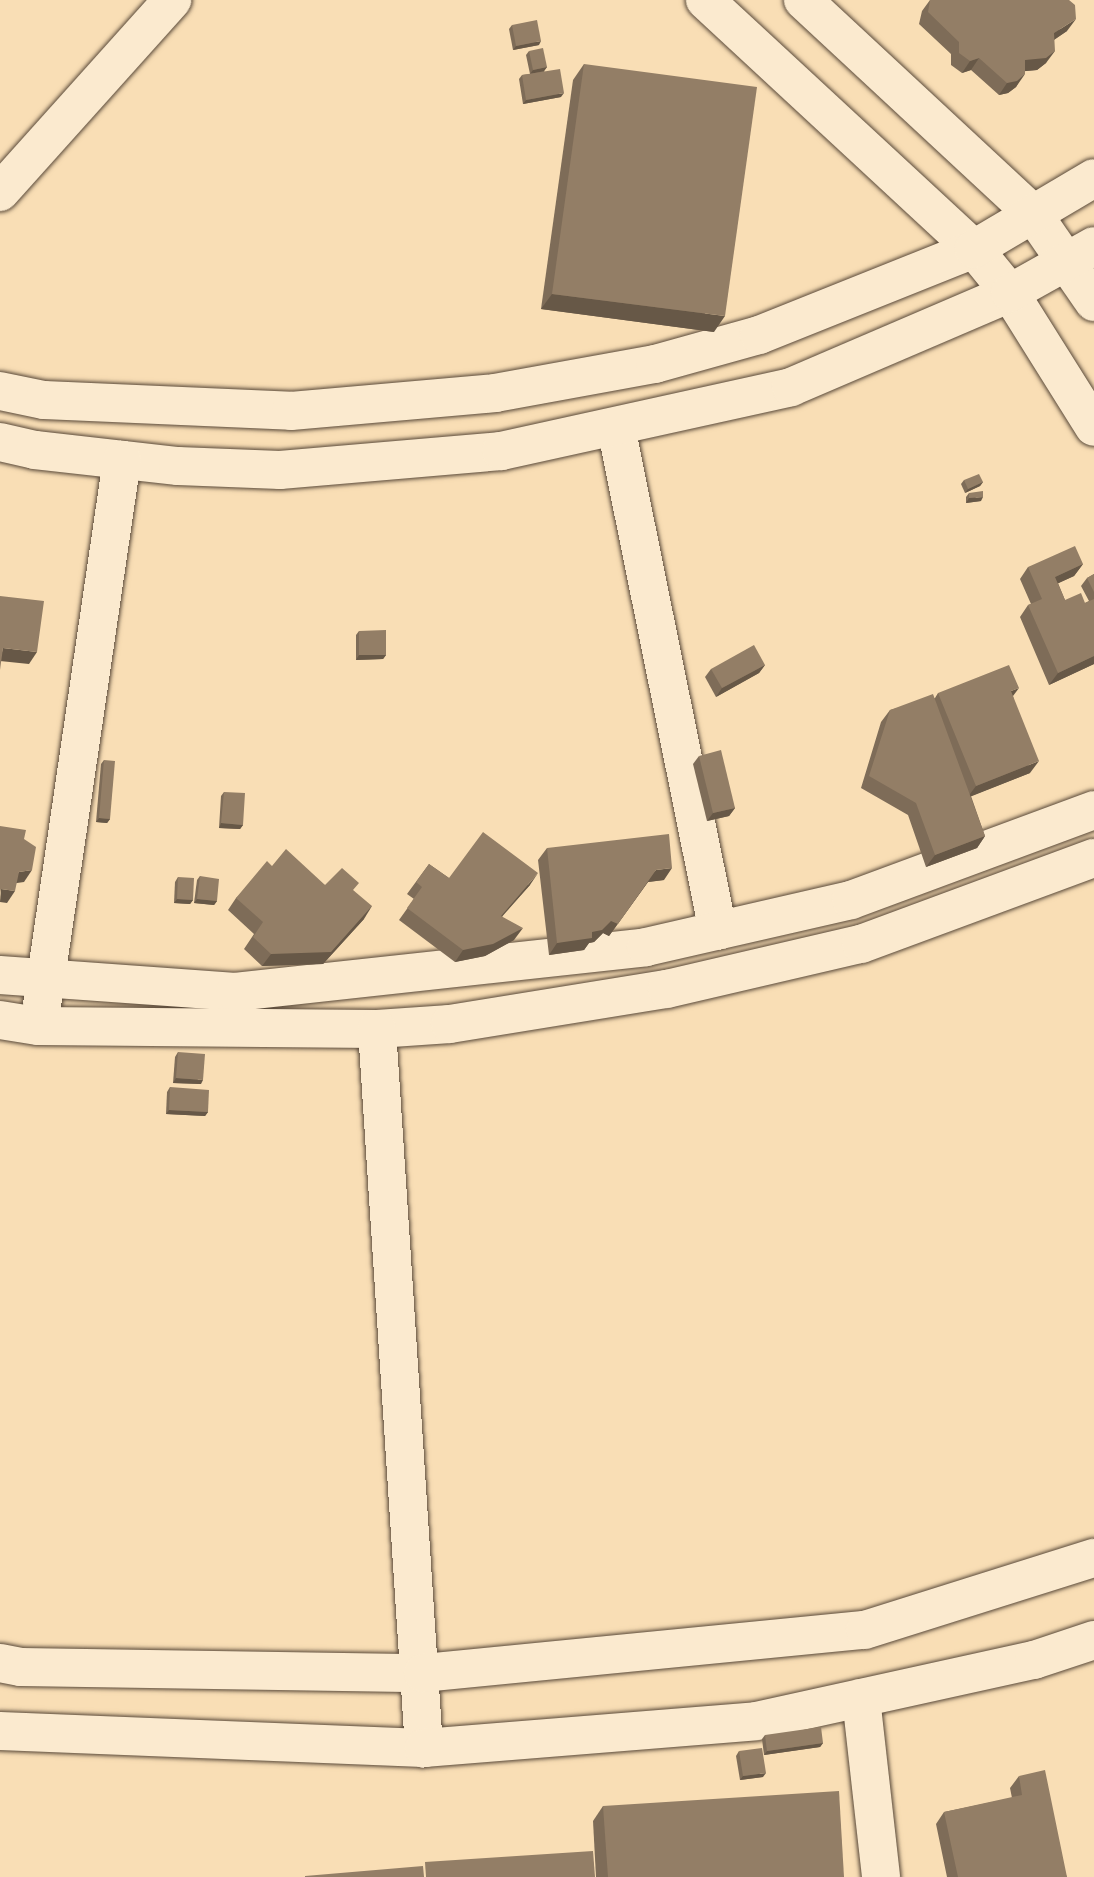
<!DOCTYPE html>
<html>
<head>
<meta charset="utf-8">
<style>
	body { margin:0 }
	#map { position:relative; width:1094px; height:1877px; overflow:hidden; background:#f9deb5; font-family:"Sorts Mill Goudy",serif }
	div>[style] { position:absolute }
	.roads { filter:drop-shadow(0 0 2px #594939) drop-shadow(0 0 2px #594939) }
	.minor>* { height:38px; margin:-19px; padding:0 19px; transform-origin:19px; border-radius:19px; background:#fbeacf }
	.wall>* { inset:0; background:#7e6c58 }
	.shaded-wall>* { inset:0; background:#675847 }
	.building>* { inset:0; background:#937e66 }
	span { translate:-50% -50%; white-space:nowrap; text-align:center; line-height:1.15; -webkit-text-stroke:5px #fbeacf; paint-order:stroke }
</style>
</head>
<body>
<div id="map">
	<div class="roads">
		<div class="minor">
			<i style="left:705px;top:0;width:367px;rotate:42.8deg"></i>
			<i style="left:974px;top:249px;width:57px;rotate:50.7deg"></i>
			<i style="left:1010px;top:293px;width:158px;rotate:57.9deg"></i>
			<i style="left:803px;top:0;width:314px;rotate:42.9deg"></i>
			<i style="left:1033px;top:214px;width:107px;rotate:55.3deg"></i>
			<i style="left:0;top:192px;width:258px;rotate:-48.1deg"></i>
			<i style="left:0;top:391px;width:45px;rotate:11.6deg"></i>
			<i style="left:44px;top:400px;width:247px;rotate:2.5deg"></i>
			<i style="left:291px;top:411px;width:205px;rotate:-5deg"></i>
			<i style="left:495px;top:393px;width:163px;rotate:-10.3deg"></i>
			<i style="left:655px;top:364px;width:108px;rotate:-15.6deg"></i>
			<i style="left:759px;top:335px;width:232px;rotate:-21.8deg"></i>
			<i style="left:974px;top:249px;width:139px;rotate:-30.6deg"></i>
			<i style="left:616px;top:427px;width:514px;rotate:78.56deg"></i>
			<i style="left:0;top:442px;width:36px;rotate:13deg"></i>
			<i style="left:35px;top:450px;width:144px;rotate:6.4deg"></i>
			<i style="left:178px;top:466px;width:102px;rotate:2.2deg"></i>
			<i style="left:280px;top:470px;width:222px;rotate:-4.9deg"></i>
			<i style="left:501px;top:451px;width:297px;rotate:-12.4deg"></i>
			<i style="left:791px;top:387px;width:238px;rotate:-23.2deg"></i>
			<i style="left:1010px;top:293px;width:96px;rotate:-29.2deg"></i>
			<i style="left:0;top:975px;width:236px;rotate:4.1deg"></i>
			<i style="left:235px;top:992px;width:413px;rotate:-6.2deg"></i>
			<i style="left:646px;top:947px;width:210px;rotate:-12.9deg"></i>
			<i style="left:851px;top:900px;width:259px;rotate:-20.3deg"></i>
			<i style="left:42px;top:1005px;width:551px;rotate:-81.65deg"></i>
			<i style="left:0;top:1020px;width:38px;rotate:9deg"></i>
			<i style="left:38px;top:1026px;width:339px;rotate:0.5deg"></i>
			<i style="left:377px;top:1029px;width:73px;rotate:-3.9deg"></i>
			<i style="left:450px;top:1024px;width:220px;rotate:-9.2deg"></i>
			<i style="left:667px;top:989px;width:199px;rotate:-13.1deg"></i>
			<i style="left:861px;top:944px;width:248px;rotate:-20.3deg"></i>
			<i style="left:377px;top:1029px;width:721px;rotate:86.26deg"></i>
			<i style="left:0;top:1663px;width:21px;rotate:11deg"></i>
			<i style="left:21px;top:1667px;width:402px;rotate:0.9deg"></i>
			<i style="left:423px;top:1673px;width:444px;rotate:-5.6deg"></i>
			<i style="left:865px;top:1630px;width:240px;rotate:-17.5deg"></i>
			<i style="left:861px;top:1698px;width:180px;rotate:83.6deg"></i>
			<i style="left:0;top:1731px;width:424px;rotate:2.3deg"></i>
			<i style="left:424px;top:1748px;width:333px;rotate:-4.6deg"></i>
			<i style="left:756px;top:1721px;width:285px;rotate:-12.4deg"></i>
			<i style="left:1034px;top:1660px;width:63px;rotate:-18.4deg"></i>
		</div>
	</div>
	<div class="wall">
		<i style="clip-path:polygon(930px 0,1067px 31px,1054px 40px,1046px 63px,1037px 70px,1025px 71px,1016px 87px,1008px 93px,999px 95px,971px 70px,962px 73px,951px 65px,951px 54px,919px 24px,922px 11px)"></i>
		<i style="clip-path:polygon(512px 25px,539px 45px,513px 50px,509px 29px)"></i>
		<i style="clip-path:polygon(529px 51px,547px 67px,544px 71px,561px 97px,523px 104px,519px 79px,522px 75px,530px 74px,526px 55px)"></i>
		<i style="clip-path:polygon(584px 64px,714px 332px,541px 309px,573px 80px)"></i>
		<i style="clip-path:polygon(964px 480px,983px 482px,980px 486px,965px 493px,961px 484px)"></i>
		<i style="clip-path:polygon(969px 493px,981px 501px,966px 503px,966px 497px)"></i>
		<i style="clip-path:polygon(1083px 564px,1074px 576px,1058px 583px,1065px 600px,1085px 603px,1089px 601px,1081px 586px,1087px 578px,1094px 574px,1094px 664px,1049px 685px,1020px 617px,1028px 605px,1031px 604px,1020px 579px,1028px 567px)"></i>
		<i style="clip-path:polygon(359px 631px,386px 655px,383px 659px,356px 660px,356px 635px)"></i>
		<i style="clip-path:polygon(765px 665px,759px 673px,716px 697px,705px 677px,711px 669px)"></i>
		<i style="clip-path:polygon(938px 693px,1013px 696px,1030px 773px,971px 796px,985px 836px,977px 848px,926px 867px,908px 815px,861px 788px,881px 722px,890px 710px,935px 698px)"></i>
		<i style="clip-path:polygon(699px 756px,735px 808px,729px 816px,707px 821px,693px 764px)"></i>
		<i style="clip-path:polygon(104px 760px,110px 819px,107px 823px,96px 822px,101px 764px)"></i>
		<i style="clip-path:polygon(224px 792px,243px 825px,240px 829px,219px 828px,221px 796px)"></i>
		<i style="clip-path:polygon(547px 848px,664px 880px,648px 882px,609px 936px,603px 933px,594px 942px,589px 943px,584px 950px,549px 955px,538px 860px)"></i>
		<i style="clip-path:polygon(429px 864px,449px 878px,530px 885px,502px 916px,514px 940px,485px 956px,455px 962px,399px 920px,414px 899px,407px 894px)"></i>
		<i style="clip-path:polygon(272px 866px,325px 885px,354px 891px,364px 919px,323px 964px,262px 966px,244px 949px,254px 934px,228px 910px,236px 898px)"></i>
		<i style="clip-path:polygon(200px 876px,217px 901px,214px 905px,194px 903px,197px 880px)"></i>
		<i style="clip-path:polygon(178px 877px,193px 900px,190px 904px,174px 903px,175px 882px)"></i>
		<i style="clip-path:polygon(178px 1052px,201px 1084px,173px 1083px,175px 1057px)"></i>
		<i style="clip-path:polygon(170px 1087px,208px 1112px,205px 1116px,166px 1114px,167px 1092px)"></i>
		<i style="clip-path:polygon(765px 1735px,823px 1743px,820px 1747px,764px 1755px,762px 1739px)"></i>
		<i style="clip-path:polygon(739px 1751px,763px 1777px,740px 1780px,736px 1756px)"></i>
		<i style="clip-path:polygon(1019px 1776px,1067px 1877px,947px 1877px,936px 1824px,944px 1812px,1012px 1798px,1010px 1788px)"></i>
		<i style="clip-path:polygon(603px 1806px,844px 1877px,596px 1877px,593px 1821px)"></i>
	</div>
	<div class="shaded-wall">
		<i style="clip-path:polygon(1076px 19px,1067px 31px,1046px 45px,1054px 33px)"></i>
		<i style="clip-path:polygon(541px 41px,539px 45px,513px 50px,516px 46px)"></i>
		<i style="clip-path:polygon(1055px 51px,1046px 63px,1037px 70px,1016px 72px,1025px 60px)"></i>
		<i style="clip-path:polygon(979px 58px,971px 70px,962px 73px,970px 61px)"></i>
		<i style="clip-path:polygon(547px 67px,544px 71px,530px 74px,533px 70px)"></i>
		<i style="clip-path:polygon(1025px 74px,1016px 87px,1008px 93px,999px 95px,1007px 83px)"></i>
		<i style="clip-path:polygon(564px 93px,561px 97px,523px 104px,526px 100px)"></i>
		<i style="clip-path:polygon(552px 294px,725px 316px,714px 332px,541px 309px)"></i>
		<i style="clip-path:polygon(983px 482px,980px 486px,965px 493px,968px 489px)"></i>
		<i style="clip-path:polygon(983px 497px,981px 501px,966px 503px,969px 498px)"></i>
		<i style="clip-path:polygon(1083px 564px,1074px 576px,1046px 589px,1055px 577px)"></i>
		<i style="clip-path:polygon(3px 648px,37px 652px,29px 664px,0 661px)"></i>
		<i style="clip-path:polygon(359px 655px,386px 655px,383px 659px,356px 660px)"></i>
		<i style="clip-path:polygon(1094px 656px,1094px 664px,1049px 685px,1058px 673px)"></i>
		<i style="clip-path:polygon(765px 665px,759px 673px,716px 697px,722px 688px)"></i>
		<i style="clip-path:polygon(1019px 688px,1010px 700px,1011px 691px)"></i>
		<i style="clip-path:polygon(1039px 761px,1030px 773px,967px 798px,976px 786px)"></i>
		<i style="clip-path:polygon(735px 808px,729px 816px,707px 821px,713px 813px)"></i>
		<i style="clip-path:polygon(99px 818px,110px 819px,107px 823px,96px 822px)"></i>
		<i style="clip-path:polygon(221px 823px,243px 825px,240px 829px,219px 828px)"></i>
		<i style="clip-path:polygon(985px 836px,977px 848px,926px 867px,935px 855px)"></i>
		<i style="clip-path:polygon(672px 868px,664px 880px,648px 882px,609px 936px,603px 933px,594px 942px,589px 943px,584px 950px,549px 955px,557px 943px,592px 932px,656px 870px)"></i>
		<i style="clip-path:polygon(32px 870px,24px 882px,10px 884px,19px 872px)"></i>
		<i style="clip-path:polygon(538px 873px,530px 885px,492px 928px,501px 916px)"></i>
		<i style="clip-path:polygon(1px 889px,15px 891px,7px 903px,0 902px)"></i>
		<i style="clip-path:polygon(177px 899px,193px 900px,190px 904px,174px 903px)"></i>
		<i style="clip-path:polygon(197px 899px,217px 901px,214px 905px,194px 903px)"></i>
		<i style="clip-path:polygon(372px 906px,364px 919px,323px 964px,262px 966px,271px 954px)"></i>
		<i style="clip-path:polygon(523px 928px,514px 940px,485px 956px,455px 962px,463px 950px)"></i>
		<i style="clip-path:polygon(176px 1078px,203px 1080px,201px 1084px,173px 1083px)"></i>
		<i style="clip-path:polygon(169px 1110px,208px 1112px,205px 1116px,166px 1114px)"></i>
		<i style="clip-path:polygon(823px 1743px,820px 1747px,764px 1755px,767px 1751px)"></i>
		<i style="clip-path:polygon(766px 1773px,763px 1777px,740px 1780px,743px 1776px)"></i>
	</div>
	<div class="building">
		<i style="clip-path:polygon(930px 0,1069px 0,1075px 5px,1076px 19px,1054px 33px,1055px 51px,1046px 58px,1025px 60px,1025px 74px,1017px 81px,1007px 83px,979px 58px,970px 61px,959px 53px,959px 42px,928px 12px)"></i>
		<i style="clip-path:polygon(537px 20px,541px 41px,516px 46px,512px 25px)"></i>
		<i style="clip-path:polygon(543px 48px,547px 67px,533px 70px,529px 51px)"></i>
		<i style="clip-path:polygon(584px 64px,757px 87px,725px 316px,552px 294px)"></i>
		<i style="clip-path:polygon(560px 69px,564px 93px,526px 100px,522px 75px)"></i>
		<i style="clip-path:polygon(979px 474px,983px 482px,968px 489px,964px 480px)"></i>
		<i style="clip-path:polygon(983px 491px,983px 497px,969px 498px,969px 493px)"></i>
		<i style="clip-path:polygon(1075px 546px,1083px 564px,1055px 577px,1065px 600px,1081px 593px,1085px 603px,1094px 599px,1094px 656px,1058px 673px,1028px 605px,1042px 599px,1028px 567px)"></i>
		<i style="clip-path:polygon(1094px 574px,1094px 592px,1087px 578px)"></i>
		<i style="clip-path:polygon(0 596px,44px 601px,37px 652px,3px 648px,0 670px)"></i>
		<i style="clip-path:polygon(386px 630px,386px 655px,359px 655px,359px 631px)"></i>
		<i style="clip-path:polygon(754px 645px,765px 665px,722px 688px,711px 669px)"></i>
		<i style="clip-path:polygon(1009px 665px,1019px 688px,1011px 691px,1039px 761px,976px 786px,938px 693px)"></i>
		<i style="clip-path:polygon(933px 694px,985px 836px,935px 855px,916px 803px,869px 776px,890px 710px)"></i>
		<i style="clip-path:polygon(721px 750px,735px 808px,713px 813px,699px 756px)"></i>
		<i style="clip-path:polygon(104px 760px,115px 761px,110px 819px,99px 818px)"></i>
		<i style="clip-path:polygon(224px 792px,245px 793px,243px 825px,221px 823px)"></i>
		<i style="clip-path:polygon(0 826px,26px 830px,24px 839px,36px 847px,32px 870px,19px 872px,15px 891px,1px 889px,0 893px)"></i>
		<i style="clip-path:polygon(483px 832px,538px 873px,501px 916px,523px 928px,493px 944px,463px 950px,407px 908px,422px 887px,416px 882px,429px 864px,449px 878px)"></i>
		<i style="clip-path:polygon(669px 834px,672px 868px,656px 870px,618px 924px,611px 921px,602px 930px,592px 932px,592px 938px,557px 943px,547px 848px)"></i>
		<i style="clip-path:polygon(286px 849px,325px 885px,342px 868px,359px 883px,353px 890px,372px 906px,331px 952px,271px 954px,253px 937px,263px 922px,236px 898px,267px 861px,272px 866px)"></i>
		<i style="clip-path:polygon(200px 876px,219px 879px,217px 901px,197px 899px)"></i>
		<i style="clip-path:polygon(178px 877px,194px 878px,193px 900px,177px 899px)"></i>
		<i style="clip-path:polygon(178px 1052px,205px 1054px,203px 1080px,176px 1078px)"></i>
		<i style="clip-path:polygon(170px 1087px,209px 1090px,208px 1112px,169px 1110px)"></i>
		<i style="clip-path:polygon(821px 1727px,823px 1743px,767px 1751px,765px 1735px)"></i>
		<i style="clip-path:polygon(762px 1748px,766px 1773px,743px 1776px,739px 1751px)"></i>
		<i style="clip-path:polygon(1045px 1770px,1067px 1877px,958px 1877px,944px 1812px,1022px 1795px,1019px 1776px)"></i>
		<i style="clip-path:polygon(839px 1791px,844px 1877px,608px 1877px,603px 1806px)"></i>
		<i style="clip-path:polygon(593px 1851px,595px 1877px,426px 1877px,425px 1862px)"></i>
		<i style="clip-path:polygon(423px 1866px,424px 1877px,305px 1877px,305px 1876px)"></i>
	</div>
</div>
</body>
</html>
